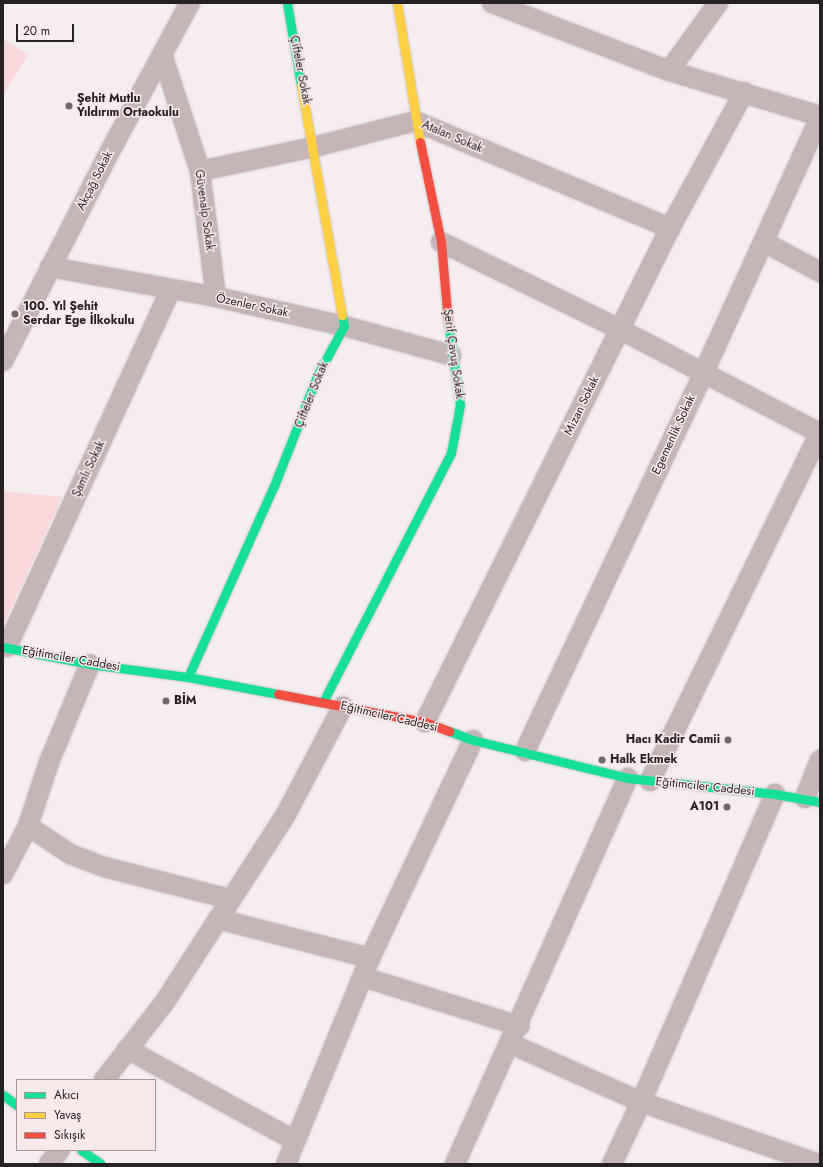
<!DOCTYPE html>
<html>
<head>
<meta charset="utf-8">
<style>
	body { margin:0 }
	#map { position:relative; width:823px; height:1167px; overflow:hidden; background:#f6edee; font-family:Jost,sans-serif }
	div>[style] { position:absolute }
	.green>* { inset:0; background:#f9d7db }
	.roads { filter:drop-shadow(0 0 1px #d0c9ca) drop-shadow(0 0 1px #d0c9ca) }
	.street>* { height:20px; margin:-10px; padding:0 10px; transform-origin:10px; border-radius:10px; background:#c5b5b7 }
	.fast>* { height:9px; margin:-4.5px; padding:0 4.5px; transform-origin:4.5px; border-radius:4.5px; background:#16e098 }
	.slow>* { height:9px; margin:-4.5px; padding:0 4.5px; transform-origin:4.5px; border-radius:4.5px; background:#ffcf43 }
	.jam>* { height:9px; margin:-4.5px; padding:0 4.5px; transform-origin:4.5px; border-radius:4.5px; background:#f24e42 }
	.dots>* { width:11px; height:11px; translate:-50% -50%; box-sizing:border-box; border:2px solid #fae9eb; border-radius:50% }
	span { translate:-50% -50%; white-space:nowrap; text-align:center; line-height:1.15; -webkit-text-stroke:3px #fae9eb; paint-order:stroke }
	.street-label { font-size:12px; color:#272122 }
	.poi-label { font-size:12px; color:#272122; font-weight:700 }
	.left { translate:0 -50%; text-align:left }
	.right { translate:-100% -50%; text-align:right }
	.frame { position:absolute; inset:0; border:4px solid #272122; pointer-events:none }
	.legend { position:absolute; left:16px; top:1079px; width:140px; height:72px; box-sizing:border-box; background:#fae9eb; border:1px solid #a6999b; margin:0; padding:5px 7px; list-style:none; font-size:12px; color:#272122 }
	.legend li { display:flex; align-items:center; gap:8px; height:20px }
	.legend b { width:20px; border:1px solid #a6999b }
	.scale { position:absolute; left:16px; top:24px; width:58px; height:18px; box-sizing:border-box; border:2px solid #272122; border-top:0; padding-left:5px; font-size:12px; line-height:14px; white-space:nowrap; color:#272122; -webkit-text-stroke:3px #fae9eb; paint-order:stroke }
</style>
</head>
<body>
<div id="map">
	<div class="green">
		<i style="clip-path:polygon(3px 39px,28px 55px,3px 95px)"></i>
		<i style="clip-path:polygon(3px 491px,62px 497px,3px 626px)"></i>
	</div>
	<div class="roads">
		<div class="street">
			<i style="left:492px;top:3px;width:190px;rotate:21deg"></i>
			<i style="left:669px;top:71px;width:158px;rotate:16.6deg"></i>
			<i style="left:163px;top:57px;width:120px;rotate:72deg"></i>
			<i style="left:200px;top:171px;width:127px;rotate:82.8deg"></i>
			<i style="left:669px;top:71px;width:84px;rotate:-54.2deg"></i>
			<i style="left:200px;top:171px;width:116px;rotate:-11.9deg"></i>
			<i style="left:314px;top:147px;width:104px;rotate:-14.4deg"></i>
			<i style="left:415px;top:121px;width:277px;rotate:22.8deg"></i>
			<i style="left:441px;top:242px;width:198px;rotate:26deg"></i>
			<i style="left:619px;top:329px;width:226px;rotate:27.4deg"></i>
			<i style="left:764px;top:242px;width:64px;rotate:28.2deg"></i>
			<i style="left:50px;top:267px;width:169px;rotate:10.2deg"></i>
			<i style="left:216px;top:297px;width:131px;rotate:12.8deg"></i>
			<i style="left:344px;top:326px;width:111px;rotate:15.2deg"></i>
			<i style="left:3px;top:361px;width:231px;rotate:-63deg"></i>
			<i style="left:108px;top:155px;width:173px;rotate:-61.7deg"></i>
			<i style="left:7px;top:647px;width:392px;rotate:-65.4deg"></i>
			<i style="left:425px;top:722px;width:551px;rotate:-63.62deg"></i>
			<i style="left:670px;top:228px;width:155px;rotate:-61.4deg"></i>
			<i style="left:525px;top:751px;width:417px;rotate:-64.7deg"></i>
			<i style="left:703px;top:374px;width:282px;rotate:-65.5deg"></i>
			<i style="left:650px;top:781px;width:387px;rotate:-64deg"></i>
			<i style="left:805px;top:798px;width:41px;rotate:-68.5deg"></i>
			<i style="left:28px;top:826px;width:50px;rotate:33.7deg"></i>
			<i style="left:70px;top:854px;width:36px;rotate:21deg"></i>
			<i style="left:104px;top:867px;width:130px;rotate:14.3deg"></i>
			<i style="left:3px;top:874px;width:54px;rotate:-62.5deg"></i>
			<i style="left:28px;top:826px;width:67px;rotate:-71.8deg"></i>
			<i style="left:49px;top:762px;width:106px;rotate:-67.3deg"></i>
			<i style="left:218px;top:919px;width:157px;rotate:14.4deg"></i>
			<i style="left:363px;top:977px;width:164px;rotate:17.4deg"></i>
			<i style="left:511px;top:1044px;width:142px;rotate:24deg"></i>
			<i style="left:641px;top:1102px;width:188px;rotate:19.2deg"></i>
			<i style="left:127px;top:1049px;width:192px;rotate:28.6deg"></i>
			<i style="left:104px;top:1080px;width:98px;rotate:-52.1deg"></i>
			<i style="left:164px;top:1003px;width:223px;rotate:-57.1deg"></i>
			<i style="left:285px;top:816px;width:124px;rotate:-62.2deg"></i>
			<i style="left:49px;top:1164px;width:18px;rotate:-52deg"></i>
			<i style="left:286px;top:1164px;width:222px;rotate:-67.8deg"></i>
			<i style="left:370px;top:958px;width:241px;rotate:-64.7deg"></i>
			<i style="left:455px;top:1164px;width:423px;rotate:-65.9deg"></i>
			<i style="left:612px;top:1164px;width:68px;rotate:-64.9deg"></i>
			<i style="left:641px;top:1102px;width:336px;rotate:-66.5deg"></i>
		</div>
		<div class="fast">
			<i style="left:287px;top:3px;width:83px;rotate:80.3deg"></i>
			<i style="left:3px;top:647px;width:89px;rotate:11.1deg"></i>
			<i style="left:90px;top:664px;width:99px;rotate:7.6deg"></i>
			<i style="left:188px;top:677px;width:92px;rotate:10.7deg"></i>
			<i style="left:188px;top:677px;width:209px;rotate:-65.8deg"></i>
			<i style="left:274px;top:486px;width:120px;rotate:-68.6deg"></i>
			<i style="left:318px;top:374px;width:55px;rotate:-61.6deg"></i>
			<i style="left:344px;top:326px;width:11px;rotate:-100deg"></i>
			<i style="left:323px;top:702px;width:280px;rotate:-62.8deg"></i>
			<i style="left:451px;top:453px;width:49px;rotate:-79.4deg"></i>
			<i style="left:460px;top:405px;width:84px;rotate:-98.2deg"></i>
			<i style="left:449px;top:731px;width:26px;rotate:21deg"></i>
			<i style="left:473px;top:740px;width:160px;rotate:13.8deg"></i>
			<i style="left:628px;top:778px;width:148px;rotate:6.2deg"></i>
			<i style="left:775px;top:794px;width:46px;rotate:10.1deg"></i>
			<i style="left:3px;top:1095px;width:17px;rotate:36deg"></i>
			<i style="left:81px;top:1150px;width:24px;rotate:35deg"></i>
		</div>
		<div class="slow">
			<i style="left:397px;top:3px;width:141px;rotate:80.6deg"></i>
			<i style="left:301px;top:85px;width:234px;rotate:79.9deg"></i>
		</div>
		<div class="jam">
			<i style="left:420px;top:142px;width:102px;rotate:78.1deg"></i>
			<i style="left:441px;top:242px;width:80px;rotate:85deg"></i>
			<i style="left:278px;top:694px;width:150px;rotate:10.8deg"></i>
			<i style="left:425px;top:722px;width:26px;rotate:21deg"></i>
		</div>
	</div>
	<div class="dots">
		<i style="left:69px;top:106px;background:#6f6869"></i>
		<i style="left:15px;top:314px;background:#6f6869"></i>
		<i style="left:166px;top:701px;background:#6f6869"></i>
		<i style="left:728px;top:740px;background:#6f6869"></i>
		<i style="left:602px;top:760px;background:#6f6869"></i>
		<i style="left:727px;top:807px;background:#6f6869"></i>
	</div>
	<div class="street-label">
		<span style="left:300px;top:70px;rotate:79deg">Çifteler Sokak</span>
		<span style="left:452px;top:137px;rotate:23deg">Atalan Sokak</span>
		<span style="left:95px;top:181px;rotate:-63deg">Akçağ Sokak</span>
		<span style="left:204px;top:210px;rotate:82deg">Güvenalp Sokak</span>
		<span style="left:252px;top:306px;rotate:12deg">Özenler Sokak</span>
		<span style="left:453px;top:354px;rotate:82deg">Şerif Çavuş Sokak</span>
		<span style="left:312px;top:395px;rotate:-68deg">Çifteler Sokak</span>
		<span style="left:582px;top:406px;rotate:-64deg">Mizan Sokak</span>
		<span style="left:674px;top:435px;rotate:-65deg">Egemenlik Sokak</span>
		<span style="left:89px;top:469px;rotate:-65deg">Şamlı Sokak</span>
		<span style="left:71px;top:659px;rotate:10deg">Eğitimciler Caddesi</span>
		<span style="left:389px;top:717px;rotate:13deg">Eğitimciler Caddesi</span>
		<span style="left:705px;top:787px;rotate:6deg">Eğitimciler Caddesi</span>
	</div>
	<div class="poi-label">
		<span class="left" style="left:77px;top:106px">Şehit Mutlu<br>Yıldırım Ortaokulu</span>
		<span class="left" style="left:23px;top:314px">100. Yıl Şehit<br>Serdar Ege İlkokulu</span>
		<span class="left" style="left:174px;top:701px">BİM</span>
		<span class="right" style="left:720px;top:740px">Hacı Kadir Camii</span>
		<span class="left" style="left:610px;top:760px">Halk Ekmek</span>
		<span class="right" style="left:719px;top:807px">A101</span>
	</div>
	<div class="frame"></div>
	<ul class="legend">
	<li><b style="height:5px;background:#16e098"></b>Akıcı</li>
	<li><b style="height:5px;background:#ffcf43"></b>Yavaş</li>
	<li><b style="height:5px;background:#f24e42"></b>Sıkışık</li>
	</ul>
	<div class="scale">20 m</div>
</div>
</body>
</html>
